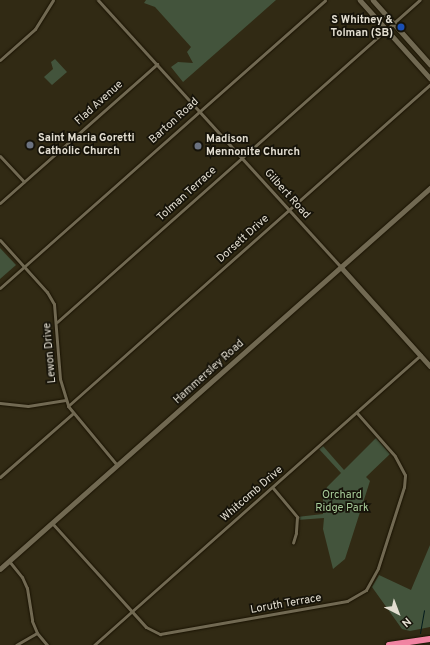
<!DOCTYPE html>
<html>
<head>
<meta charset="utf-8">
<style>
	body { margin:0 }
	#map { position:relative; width:430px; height:645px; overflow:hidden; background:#312a14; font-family:Overpass,sans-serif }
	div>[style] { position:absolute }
	.green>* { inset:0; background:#43543c }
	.stream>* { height:1px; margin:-0.5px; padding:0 0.5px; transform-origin:0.5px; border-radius:0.5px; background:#031a1b }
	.roads { filter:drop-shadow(0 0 1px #191201) drop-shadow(0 0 1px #191201) }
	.street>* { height:3px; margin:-1.5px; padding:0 1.5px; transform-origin:1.5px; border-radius:1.5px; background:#716952 }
	.secondary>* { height:4.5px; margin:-2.25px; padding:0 2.25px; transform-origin:2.25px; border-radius:2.25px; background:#716952 }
	.highway>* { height:6px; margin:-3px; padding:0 3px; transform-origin:3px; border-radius:3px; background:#f183a2 }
	.dots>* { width:11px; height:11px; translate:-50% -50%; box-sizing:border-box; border:2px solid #161309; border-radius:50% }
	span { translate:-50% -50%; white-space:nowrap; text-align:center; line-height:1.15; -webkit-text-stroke:3.5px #161309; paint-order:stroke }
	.poi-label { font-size:11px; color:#e3ded1; font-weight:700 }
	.right { translate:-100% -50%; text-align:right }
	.left { translate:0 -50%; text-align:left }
	.street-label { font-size:11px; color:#e3ded1 }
	.park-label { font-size:11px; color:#a7cb99 }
	.north { position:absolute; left:378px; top:593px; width:40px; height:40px; -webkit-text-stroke:3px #161309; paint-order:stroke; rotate:138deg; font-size:11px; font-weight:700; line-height:16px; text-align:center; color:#e3ded1 }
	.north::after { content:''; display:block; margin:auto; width:14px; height:18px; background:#e3ded1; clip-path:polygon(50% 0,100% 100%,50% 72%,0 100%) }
</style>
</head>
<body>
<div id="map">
	<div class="green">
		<i style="clip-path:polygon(146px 0,276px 0,183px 82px,171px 67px,178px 62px,193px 63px,187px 52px,191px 47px,155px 7px,144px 3px)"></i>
		<i style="clip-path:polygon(55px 59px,67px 72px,52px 85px,44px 77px,53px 69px,51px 62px)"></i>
		<i style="clip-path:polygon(0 248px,16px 265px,0 279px)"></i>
		<i style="clip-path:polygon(376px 438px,390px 454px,366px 477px,370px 481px,345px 559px,333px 569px,323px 529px,324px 518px,297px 520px,297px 517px,323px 514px,323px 499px,327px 487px,341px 473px,319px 449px,323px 446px,344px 470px)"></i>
		<i style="clip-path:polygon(430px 545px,430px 627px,410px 631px,402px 629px,372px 587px,379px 575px,411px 590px)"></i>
	</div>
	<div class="stream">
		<i style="left:420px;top:633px;width:23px;rotate:-80deg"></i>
	</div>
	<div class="roads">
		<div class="street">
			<i style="left:98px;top:0;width:361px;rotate:47.7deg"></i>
			<i style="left:0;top:60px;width:47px;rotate:-41.5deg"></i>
			<i style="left:35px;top:29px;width:34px;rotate:-58deg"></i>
			<i style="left:0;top:156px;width:35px;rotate:47deg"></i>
			<i style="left:0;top:203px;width:210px;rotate:-41.5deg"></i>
			<i style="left:0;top:240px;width:70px;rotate:47.9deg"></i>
			<i style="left:47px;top:292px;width:14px;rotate:60deg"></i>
			<i style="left:54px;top:304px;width:75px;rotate:85.4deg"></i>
			<i style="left:60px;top:379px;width:28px;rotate:73deg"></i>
			<i style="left:68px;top:406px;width:77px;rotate:50.3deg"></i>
			<i style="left:0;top:288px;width:434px;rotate:-41.5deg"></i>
			<i style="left:57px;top:322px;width:485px;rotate:-41.6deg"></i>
			<i style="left:0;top:403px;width:28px;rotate:6deg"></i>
			<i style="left:28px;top:406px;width:38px;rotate:-9deg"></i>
			<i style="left:68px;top:406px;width:484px;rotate:-41.6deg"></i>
			<i style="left:0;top:477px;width:96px;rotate:-41.2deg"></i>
			<i style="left:273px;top:488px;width:38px;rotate:50deg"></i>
			<i style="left:297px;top:517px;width:16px;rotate:94deg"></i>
			<i style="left:296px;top:533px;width:10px;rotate:107deg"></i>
			<i style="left:52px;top:523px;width:140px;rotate:47.9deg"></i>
			<i style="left:146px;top:627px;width:16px;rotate:27deg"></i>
			<i style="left:160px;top:634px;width:190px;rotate:-10deg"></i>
			<i style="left:347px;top:601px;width:22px;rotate:-30deg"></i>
			<i style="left:366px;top:590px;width:25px;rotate:-61deg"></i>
			<i style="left:378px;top:568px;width:85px;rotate:-72.2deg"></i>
			<i style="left:404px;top:487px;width:12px;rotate:-85deg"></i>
			<i style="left:405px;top:475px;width:21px;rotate:-118deg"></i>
			<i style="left:395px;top:456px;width:57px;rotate:-131.5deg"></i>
			<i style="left:9px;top:561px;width:21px;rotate:51deg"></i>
			<i style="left:22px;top:577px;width:12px;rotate:66deg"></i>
			<i style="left:27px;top:588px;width:33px;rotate:81deg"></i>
			<i style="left:32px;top:621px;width:13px;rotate:67deg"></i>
			<i style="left:37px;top:633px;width:16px;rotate:50deg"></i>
			<i style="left:16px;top:645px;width:24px;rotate:-30deg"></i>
			<i style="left:94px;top:645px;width:437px;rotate:-41.6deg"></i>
		</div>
		<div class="secondary">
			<i style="left:360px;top:0;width:105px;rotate:48.1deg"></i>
			<i style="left:373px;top:0;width:86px;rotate:48.3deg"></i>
			<i style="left:341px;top:267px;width:133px;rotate:48deg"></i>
			<i style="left:0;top:569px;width:575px;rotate:-41.54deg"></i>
		</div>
		<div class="highway">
			<i style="left:389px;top:645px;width:41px;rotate:-8.3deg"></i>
		</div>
	</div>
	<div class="dots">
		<i style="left:401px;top:27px;background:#1a4fb4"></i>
		<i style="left:30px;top:145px;background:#6b7280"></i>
		<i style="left:198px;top:146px;background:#6b7280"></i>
	</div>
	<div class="poi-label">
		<span class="right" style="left:393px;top:27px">S Whitney &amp;<br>Tolman (SB)</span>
		<span class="left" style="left:38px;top:145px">Saint Maria Goretti<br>Catholic Church</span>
		<span class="left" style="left:206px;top:146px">Madison<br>Mennonite Church</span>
	</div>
	<div class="street-label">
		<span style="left:99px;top:103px;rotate:-42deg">Flad Avenue</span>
		<span style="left:174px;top:121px;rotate:-42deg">Barton Road</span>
		<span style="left:187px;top:194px;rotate:-42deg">Tolman Terrace</span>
		<span style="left:287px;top:194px;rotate:48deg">Gilbert Road</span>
		<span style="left:243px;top:239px;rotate:-42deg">Dorsett Drive</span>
		<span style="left:50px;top:353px;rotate:-95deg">Lewon Drive</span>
		<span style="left:209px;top:372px;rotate:-42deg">Hammersley Road</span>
		<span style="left:252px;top:494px;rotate:-41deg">Whitcomb Drive</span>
		<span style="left:286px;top:604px;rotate:-10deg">Loruth Terrace</span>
	</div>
	<div class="park-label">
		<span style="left:342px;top:502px">Orchard<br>Ridge Park</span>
	</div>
	<div class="north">N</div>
</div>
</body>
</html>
